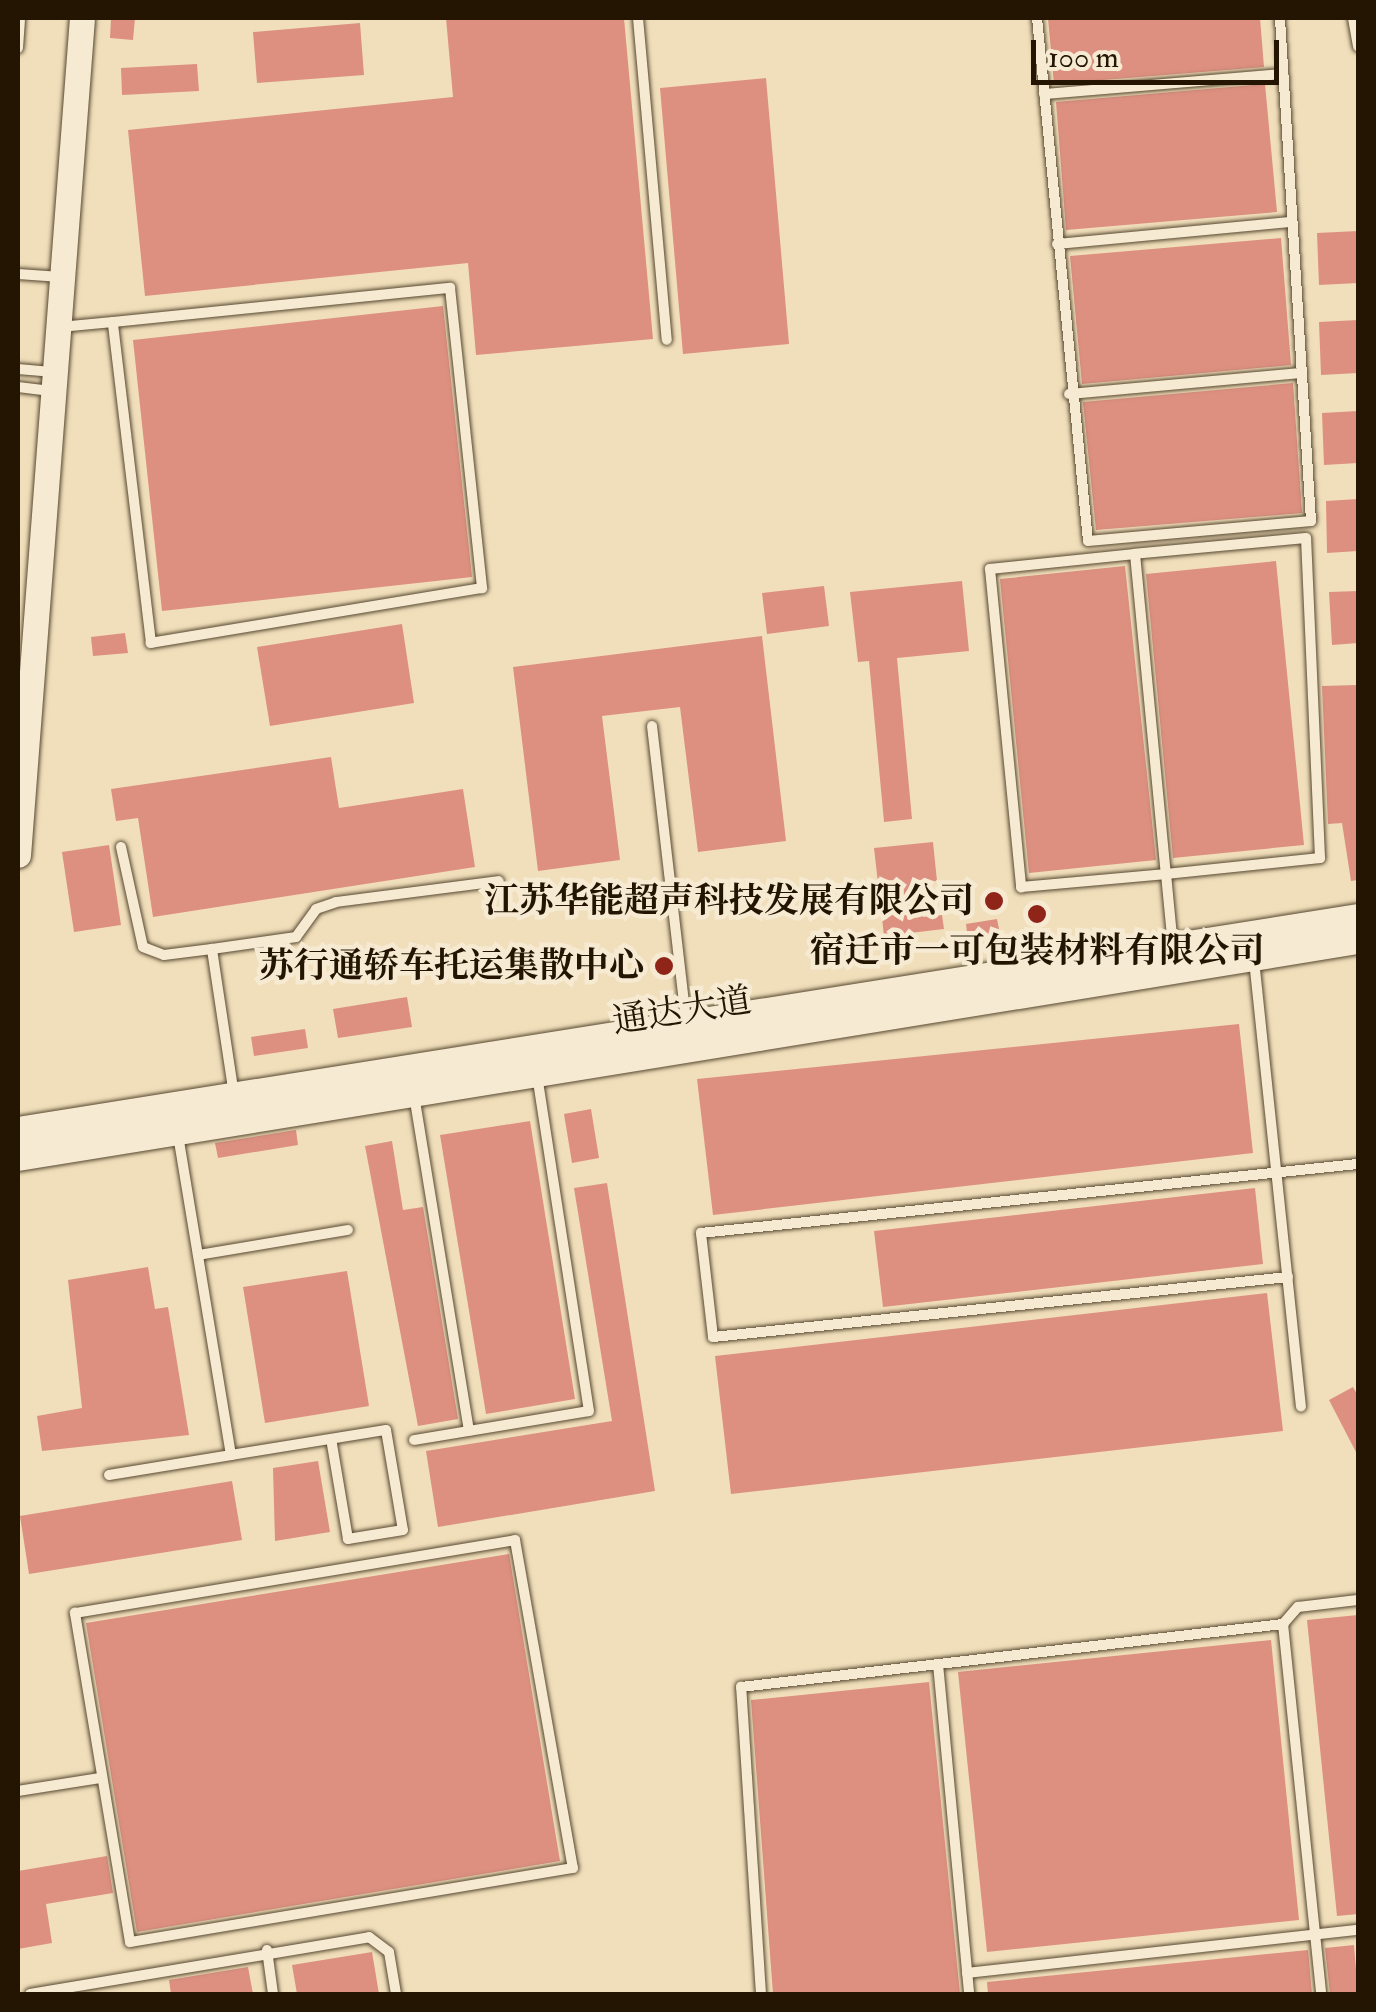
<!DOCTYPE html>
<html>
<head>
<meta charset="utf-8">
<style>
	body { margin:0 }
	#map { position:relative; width:1376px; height:2012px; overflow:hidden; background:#f1dfbb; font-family:"IM FELL Double Pica","Noto Serif SC",serif }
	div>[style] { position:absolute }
	.building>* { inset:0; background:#dd9080 }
	.roads { filter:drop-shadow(0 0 2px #574830) drop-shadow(0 0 2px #574830) }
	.service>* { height:10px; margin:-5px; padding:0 5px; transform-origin:5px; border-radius:5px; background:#f6ead3 }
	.tertiary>* { height:25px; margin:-12.5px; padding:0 12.5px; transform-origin:12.5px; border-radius:12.5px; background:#f6ead3 }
	.secondary>* { height:28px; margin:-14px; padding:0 14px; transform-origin:14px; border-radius:14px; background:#f6ead3 }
	.dots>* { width:28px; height:28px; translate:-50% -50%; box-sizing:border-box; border:5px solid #f6ead3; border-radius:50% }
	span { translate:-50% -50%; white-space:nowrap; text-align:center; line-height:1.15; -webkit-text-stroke:9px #f6ead3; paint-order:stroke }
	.poi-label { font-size:35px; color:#241502; font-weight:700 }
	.right { translate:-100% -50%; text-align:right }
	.street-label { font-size:35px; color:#241502 }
	.frame { position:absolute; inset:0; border:20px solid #241502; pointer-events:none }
	.scale { position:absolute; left:1031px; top:40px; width:248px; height:45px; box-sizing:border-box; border:5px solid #241502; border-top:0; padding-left:12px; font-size:30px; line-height:35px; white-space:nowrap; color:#241502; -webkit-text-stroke:8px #f6ead3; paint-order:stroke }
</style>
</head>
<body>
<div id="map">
	<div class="building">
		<i style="clip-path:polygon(111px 18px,135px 18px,133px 40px,110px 38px)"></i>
		<i style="clip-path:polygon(446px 18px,624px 18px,653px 339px,476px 355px,468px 263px,145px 296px,128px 130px,453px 97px)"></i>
		<i style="clip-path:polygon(1048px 18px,1260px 18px,1264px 67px,1054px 84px)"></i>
		<i style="clip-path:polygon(360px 23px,364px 75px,257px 83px,253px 32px)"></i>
		<i style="clip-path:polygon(197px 64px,199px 91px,122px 95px,121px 68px)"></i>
		<i style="clip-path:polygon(766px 78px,789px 344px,683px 354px,660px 88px)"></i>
		<i style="clip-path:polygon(1265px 84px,1277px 212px,1066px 230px,1056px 102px)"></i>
		<i style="clip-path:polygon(1358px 231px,1358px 283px,1319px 285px,1317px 233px)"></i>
		<i style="clip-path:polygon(1281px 238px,1291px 365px,1082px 384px,1070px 256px)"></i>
		<i style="clip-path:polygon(443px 306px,472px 577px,162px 611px,133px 340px)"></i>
		<i style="clip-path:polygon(1358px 320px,1358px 373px,1321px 375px,1319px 322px)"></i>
		<i style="clip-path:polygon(1293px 383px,1302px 513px,1096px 530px,1083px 402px)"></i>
		<i style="clip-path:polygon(1358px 411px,1358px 463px,1324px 465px,1322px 413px)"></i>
		<i style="clip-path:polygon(1358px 499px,1358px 551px,1327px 553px,1326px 501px)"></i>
		<i style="clip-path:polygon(1276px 561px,1304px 845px,1173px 858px,1146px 574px)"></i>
		<i style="clip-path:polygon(1125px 566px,1156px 860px,1029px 873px,1000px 579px)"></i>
		<i style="clip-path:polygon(962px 581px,969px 651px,897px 658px,912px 819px,884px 822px,869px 661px,858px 662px,850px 592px)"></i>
		<i style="clip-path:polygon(824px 586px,829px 626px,767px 634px,762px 593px)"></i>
		<i style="clip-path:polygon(1358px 591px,1358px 643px,1332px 645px,1329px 592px)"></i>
		<i style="clip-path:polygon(402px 624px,414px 703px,270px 726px,257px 647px)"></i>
		<i style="clip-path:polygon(125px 633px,128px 653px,93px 656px,91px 637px)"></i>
		<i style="clip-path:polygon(762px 636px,786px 841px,698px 852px,680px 707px,602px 716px,620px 860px,538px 871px,513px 667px)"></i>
		<i style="clip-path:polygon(1357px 685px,1358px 880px,1351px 881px,1342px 823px,1328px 824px,1322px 686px)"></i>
		<i style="clip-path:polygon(331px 757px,339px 808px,463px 789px,475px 867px,153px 917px,138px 818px,116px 821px,111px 789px)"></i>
		<i style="clip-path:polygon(933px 842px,937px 881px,919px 883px,923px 917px,942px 915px,944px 929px,884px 936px,874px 848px)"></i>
		<i style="clip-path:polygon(109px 845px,121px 925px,74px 932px,62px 852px)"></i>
		<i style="clip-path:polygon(997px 919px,1000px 934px,968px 940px,966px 924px)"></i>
		<i style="clip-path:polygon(407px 997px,412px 1027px,338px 1038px,333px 1009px)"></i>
		<i style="clip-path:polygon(1239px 1024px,1253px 1153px,713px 1215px,697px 1079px)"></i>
		<i style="clip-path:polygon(305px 1029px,308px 1048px,254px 1056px,251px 1037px)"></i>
		<i style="clip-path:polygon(591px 1109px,599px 1158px,572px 1163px,564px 1114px)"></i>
		<i style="clip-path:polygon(530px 1121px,575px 1399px,486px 1414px,440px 1135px)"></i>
		<i style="clip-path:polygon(296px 1130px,298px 1145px,218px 1158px,215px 1143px)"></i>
		<i style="clip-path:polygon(392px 1141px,403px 1210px,423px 1207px,458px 1419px,418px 1426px,365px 1146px)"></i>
		<i style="clip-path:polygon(607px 1183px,655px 1491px,438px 1527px,426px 1451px,612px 1421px,574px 1188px)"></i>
		<i style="clip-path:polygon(1255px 1188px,1263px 1264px,883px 1307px,874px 1231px)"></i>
		<i style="clip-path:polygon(148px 1267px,155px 1309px,168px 1307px,189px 1435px,42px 1451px,37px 1416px,82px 1408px,68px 1280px)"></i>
		<i style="clip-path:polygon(347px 1271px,369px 1406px,265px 1423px,243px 1287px)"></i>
		<i style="clip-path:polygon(1267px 1293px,1283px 1431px,731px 1494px,715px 1356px)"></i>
		<i style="clip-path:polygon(1353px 1387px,1358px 1396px,1358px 1456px,1329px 1400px)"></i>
		<i style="clip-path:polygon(318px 1461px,330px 1532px,275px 1541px,273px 1468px)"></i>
		<i style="clip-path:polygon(232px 1481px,242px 1540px,29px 1574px,20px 1516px)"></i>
		<i style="clip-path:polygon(509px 1554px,560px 1861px,137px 1932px,86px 1623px)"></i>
		<i style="clip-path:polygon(1358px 1615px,1358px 1914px,1337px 1916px,1307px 1620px)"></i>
		<i style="clip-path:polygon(1271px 1640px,1299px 1920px,987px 1952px,958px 1672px)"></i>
		<i style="clip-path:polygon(929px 1682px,960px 1994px,773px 1994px,751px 1700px)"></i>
		<i style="clip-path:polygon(107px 1856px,113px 1893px,46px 1904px,52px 1943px,18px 1949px,18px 1871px)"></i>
		<i style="clip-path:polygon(1354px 1945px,1358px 1994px,1330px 1994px,1325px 1948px)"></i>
		<i style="clip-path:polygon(1308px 1950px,1312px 1994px,988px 1994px,987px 1982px)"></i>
		<i style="clip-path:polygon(372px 1952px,379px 1994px,297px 1994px,292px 1965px)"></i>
		<i style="clip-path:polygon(248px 1967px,253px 1994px,171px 1994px,169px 1980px)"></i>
	</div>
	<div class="roads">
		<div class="service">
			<i style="left:638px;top:18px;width:323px;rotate:84.9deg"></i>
			<i style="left:1037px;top:18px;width:525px;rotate:84.43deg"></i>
			<i style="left:1088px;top:541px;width:224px;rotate:-5.1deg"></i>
			<i style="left:1311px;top:521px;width:504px;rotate:-93.53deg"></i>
			<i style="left:1353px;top:18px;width:29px;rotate:80deg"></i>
			<i style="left:18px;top:48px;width:30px;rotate:-86deg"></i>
			<i style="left:1044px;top:94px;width:240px;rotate:-4.8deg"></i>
			<i style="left:1057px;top:244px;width:234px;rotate:-5.4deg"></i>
			<i style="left:18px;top:274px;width:43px;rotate:4deg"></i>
			<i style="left:60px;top:327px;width:53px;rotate:-5.4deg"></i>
			<i style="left:113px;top:322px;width:339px;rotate:-5.8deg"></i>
			<i style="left:450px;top:288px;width:302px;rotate:83.9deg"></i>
			<i style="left:482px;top:588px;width:336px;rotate:170.6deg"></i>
			<i style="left:151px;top:643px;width:323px;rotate:-96.8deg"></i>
			<i style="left:18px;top:369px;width:36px;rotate:5deg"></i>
			<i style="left:18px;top:387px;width:33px;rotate:7deg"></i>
			<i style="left:1069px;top:394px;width:233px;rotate:-5.2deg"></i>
			<i style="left:1135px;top:554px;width:146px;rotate:174.1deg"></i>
			<i style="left:990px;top:569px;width:320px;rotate:84.4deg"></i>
			<i style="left:1021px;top:887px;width:146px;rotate:-5.1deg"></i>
			<i style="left:1166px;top:874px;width:155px;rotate:-5.9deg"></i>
			<i style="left:1320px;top:858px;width:320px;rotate:-92.5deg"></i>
			<i style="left:1306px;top:538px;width:172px;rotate:174.7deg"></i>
			<i style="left:1135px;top:554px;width:321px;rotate:84.5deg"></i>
			<i style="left:1166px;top:874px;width:73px;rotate:84.5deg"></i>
			<i style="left:652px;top:726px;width:298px;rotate:83.4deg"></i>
			<i style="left:121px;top:847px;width:102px;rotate:77.6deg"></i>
			<i style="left:143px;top:947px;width:22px;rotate:21deg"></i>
			<i style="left:164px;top:955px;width:48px;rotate:-7.1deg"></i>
			<i style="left:1254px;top:960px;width:449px;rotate:84deg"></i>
			<i style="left:234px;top:1095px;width:148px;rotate:-98.6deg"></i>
			<i style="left:212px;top:949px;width:85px;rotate:-8.1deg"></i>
			<i style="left:296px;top:937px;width:34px;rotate:-54deg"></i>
			<i style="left:316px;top:909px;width:21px;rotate:-19deg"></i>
			<i style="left:336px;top:902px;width:164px;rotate:-7.3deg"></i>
			<i style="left:414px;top:1095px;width:340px;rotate:80.7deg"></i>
			<i style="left:178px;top:1135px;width:324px;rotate:80.6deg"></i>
			<i style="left:198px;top:1255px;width:152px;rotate:-9.5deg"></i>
			<i style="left:1288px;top:1277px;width:578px;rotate:174.04deg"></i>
			<i style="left:713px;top:1337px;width:105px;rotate:-96.6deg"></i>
			<i style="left:701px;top:1233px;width:661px;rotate:-6deg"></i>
			<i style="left:414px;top:1440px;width:177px;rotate:-9.4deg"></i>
			<i style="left:589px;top:1411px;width:340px;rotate:-98.8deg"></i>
			<i style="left:109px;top:1475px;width:124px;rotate:-9.3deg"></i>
			<i style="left:231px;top:1455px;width:157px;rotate:-9.2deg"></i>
			<i style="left:386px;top:1430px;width:101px;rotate:80.4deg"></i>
			<i style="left:403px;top:1530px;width:56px;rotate:170.7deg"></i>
			<i style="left:348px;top:1539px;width:101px;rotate:-99.6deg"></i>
			<i style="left:515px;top:1540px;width:333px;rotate:80deg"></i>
			<i style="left:573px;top:1868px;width:449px;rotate:170.5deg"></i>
			<i style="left:130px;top:1942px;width:334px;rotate:-99.5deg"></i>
			<i style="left:75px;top:1613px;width:446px;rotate:-9.4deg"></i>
			<i style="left:1283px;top:1624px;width:23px;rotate:-49deg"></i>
			<i style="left:1298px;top:1607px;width:60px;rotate:-6.7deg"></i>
			<i style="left:938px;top:1664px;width:331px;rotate:84.6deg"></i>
			<i style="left:18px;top:1791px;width:83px;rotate:-9deg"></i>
			<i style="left:267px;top:1950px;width:44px;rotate:82.2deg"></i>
			<i style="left:967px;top:1973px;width:393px;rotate:-6.3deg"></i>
			<i style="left:30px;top:1994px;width:344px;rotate:-9.5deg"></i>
			<i style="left:369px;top:1937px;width:25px;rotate:37deg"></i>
			<i style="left:389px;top:1952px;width:43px;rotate:80.5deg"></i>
			<i style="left:761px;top:1994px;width:308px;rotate:-93.7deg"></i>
			<i style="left:741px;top:1687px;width:546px;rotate:-6.63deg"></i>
			<i style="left:1283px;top:1624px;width:372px;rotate:84.1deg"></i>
		</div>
		<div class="tertiary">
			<i style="left:18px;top:855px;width:839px;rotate:-85.63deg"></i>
		</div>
		<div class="secondary">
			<i style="left:18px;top:1131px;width:1357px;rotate:-9.03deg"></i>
			<i style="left:18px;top:1157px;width:1357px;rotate:-9.2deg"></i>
		</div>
	</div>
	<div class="dots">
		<i style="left:994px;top:901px;background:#8f2418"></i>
		<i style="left:1037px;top:914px;background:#8f2418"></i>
		<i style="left:664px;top:966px;background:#8f2418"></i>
	</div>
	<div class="poi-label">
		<span class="right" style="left:974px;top:901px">江苏华能超声科技发展有限公司</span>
		<span style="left:1037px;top:951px">宿迁市一可包装材料有限公司</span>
		<span class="right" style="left:644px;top:966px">苏行通轿车托运集散中心</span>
	</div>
	<div class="street-label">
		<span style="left:682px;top:1011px;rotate:-9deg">通达大道</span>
	</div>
	<div class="frame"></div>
	<div class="scale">100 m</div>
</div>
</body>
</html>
